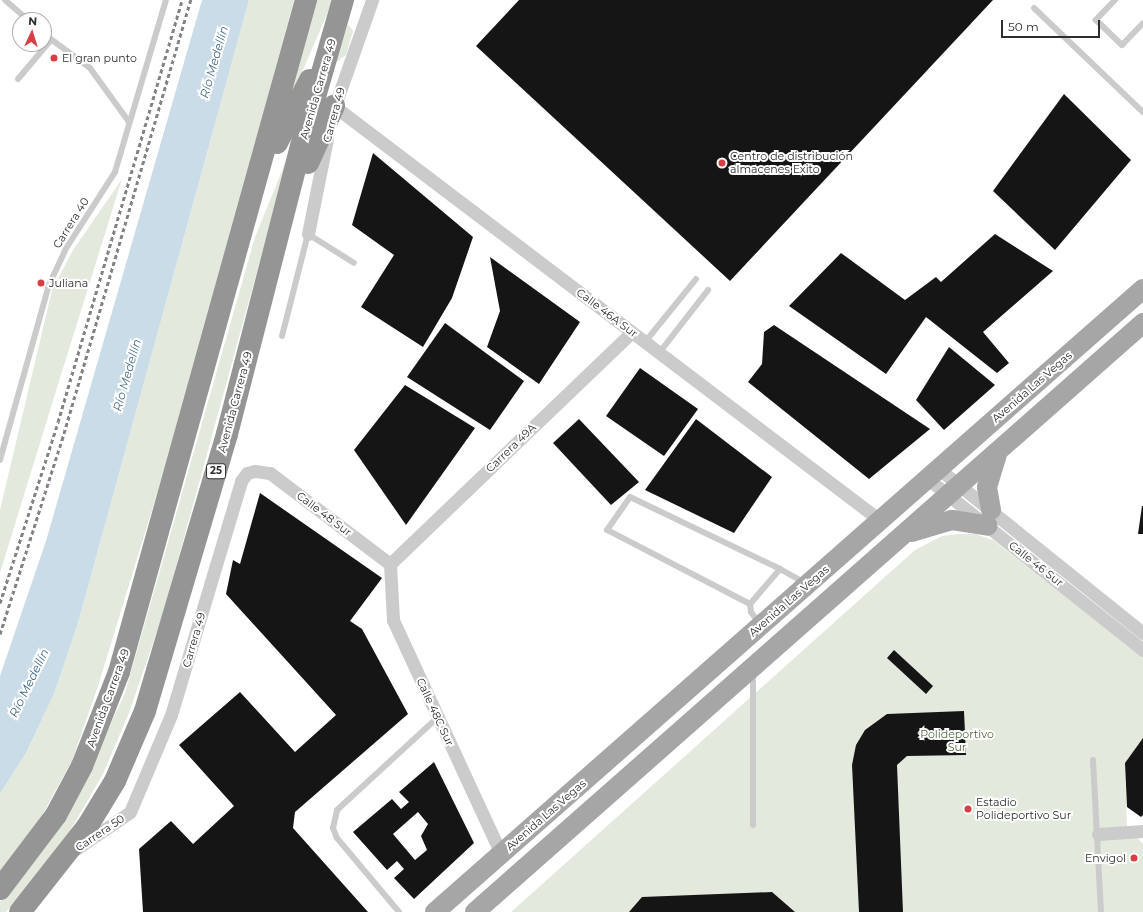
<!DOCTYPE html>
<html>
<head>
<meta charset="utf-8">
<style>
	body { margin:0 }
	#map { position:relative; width:1143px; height:912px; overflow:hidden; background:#fff; font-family:Montserrat,sans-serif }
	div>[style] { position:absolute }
	.green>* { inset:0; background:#e3eadd }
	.water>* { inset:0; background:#cadce8 }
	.building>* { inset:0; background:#151515 }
	.lane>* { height:6px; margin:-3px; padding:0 3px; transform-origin:3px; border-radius:3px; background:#cbcbcb }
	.street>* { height:13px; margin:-6.5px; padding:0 6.5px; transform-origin:6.5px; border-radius:6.5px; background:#cbcbcb }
	.primary>* { height:20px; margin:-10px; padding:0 10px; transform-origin:10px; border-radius:10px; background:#a6a6a6 }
	.highway>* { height:22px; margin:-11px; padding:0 11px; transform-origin:11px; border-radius:11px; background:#959595 }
	.rail>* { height:3px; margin-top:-1.5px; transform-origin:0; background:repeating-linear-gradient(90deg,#838383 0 4px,transparent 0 7px) }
	.dots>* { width:11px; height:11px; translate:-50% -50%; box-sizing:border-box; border:2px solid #fff; border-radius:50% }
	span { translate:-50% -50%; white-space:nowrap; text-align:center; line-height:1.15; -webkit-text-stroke:4px #fff; paint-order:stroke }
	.shield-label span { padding:1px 3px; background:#fff; border:1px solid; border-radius:3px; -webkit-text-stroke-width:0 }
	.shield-label { font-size:10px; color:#2e2e2e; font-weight:700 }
	.poi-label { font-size:11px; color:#2e2e2e }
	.left { translate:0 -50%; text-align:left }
	.right { translate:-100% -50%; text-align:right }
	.street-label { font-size:11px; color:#2e2e2e }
	.park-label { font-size:11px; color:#50663f }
	.water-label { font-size:12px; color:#436b89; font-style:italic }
	.north { position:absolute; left:12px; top:12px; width:40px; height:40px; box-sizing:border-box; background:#fff; border:1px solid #ababab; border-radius:50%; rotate:4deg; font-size:11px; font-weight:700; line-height:16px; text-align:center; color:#2e2e2e }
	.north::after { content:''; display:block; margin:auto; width:14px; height:18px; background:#d63f44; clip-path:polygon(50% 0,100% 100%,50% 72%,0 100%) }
	.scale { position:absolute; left:1001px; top:20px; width:99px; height:18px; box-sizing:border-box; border:2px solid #2e2e2e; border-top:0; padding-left:5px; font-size:12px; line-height:14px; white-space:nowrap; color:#2e2e2e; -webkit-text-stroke:3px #fff; paint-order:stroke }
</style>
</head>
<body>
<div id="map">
	<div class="green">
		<i style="clip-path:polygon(249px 0,294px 0,190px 386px,99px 683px,72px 761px,40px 819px,0 875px,0 794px,26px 753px,54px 694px,78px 623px)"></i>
		<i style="clip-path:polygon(317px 0,333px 0,283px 117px)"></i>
		<i style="clip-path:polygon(348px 24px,353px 31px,346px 55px,334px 64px)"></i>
		<i style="clip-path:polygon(290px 151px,164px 611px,129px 713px,103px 774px,64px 841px,6px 912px,0 912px,0 902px,78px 794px,125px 693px,255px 237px)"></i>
		<i style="clip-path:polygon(122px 179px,56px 391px,0 573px,0 510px,52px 290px,73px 250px)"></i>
		<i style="clip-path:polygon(959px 534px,975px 534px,993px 540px,1143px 657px,1143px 738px,1125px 763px,1127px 826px,1143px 844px,1143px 912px,511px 912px,915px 550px,942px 536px)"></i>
	</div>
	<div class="water">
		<i style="clip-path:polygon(202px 0,249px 0,78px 623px,54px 694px,26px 753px,0 794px,0 676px,46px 541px)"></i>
	</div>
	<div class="building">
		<i style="clip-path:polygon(519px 0,993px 0,730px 281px,476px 46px)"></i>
		<i style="clip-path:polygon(1064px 94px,1131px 160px,1055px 250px,993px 191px)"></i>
		<i style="clip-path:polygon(373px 153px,473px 237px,452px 298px,423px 347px,361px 307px,394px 255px,352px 225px)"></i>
		<i style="clip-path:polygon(995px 234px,1053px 271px,983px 332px,1009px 363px,997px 373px,926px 317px,886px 374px,789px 306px,841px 253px,905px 300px,936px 277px,941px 282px)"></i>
		<i style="clip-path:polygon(490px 257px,580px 322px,539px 384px,487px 347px,500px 311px)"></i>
		<i style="clip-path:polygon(445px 323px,524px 381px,490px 430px,407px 377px)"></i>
		<i style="clip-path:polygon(774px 325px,930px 429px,869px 479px,748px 382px,762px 364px,764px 332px)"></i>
		<i style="clip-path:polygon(949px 347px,995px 385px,944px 430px,916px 400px)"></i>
		<i style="clip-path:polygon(640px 368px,698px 409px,664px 456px,606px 416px)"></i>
		<i style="clip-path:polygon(405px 385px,475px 428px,406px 525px,354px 450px)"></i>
		<i style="clip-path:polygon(579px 419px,639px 482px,611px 505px,553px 443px)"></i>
		<i style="clip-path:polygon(696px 419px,772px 477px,734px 533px,645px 490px)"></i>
		<i style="clip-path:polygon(260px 493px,382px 578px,350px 621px,362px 629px,408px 714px,295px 812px,293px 828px,368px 912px,143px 912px,139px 849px,171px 821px,193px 844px,234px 806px,179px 745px,240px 692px,295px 752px,336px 715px,226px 594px,233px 560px,240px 564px)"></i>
		<i style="clip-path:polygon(1142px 506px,1143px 506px,1143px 534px,1138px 534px)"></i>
		<i style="clip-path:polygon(894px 650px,933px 686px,926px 694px,887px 658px)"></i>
		<i style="clip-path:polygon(964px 711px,966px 755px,907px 756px,897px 765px,903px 912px,859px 912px,852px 765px,856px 745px,865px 730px,887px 714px)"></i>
		<i style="clip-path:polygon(1143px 738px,1143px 815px,1141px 817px,1127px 807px,1125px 763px)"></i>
		<i style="clip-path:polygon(evenodd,434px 762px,474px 843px,414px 899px,394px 878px,404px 869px,397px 861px,387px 870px,353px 832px,392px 799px,401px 809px,409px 802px,399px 792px,434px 762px,418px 812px,428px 824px,421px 836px,427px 850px,415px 860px,393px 834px,418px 812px)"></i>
		<i style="clip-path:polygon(772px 892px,795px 912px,629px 912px,642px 897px)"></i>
	</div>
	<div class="lane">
		<i style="left:5px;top:0;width:30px;rotate:41deg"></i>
		<i style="left:1115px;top:0;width:28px;rotate:134deg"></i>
		<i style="left:1096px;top:20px;width:36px;rotate:44deg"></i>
		<i style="left:1122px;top:45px;width:30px;rotate:-46deg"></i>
		<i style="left:1034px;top:8px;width:151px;rotate:43.7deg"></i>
		<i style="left:44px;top:34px;width:57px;rotate:36.5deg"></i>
		<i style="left:90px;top:68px;width:67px;rotate:54.2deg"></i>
		<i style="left:18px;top:79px;width:51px;rotate:-49.8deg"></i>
		<i style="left:282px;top:336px;width:105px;rotate:-75.7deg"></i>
		<i style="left:308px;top:234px;width:54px;rotate:32.2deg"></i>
		<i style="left:645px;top:342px;width:81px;rotate:-51deg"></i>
		<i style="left:659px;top:353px;width:80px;rotate:-52.1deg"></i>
		<i style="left:0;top:460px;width:182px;rotate:-74.4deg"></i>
		<i style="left:49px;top:285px;width:38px;rotate:-65deg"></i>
		<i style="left:65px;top:250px;width:93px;rotate:-57.3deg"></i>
		<i style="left:115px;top:172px;width:179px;rotate:-73.5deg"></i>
		<i style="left:780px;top:569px;width:29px;rotate:29deg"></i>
		<i style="left:750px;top:604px;width:161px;rotate:-152.6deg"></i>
		<i style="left:607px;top:530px;width:40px;rotate:-55.1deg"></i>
		<i style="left:630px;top:497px;width:166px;rotate:25.6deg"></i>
		<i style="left:780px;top:569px;width:46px;rotate:130.6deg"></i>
		<i style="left:750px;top:604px;width:8px;rotate:83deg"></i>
		<i style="left:751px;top:612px;width:14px;rotate:54deg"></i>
		<i style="left:753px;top:673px;width:152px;rotate:90deg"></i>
		<i style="left:1093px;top:760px;width:152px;rotate:87deg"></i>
		<i style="left:399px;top:912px;width:97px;rotate:-130deg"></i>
		<i style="left:337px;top:838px;width:11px;rotate:-112deg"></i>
		<i style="left:333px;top:828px;width:18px;rotate:-77deg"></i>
		<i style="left:337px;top:810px;width:137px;rotate:-42.6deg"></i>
	</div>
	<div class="street">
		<i style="left:334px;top:106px;width:687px;rotate:37.19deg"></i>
		<i style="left:333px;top:111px;width:118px;rotate:-70.6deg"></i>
		<i style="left:308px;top:234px;width:97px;rotate:-78.7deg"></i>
		<i style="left:939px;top:469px;width:262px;rotate:38.8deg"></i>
		<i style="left:928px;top:479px;width:275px;rotate:38.5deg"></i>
		<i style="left:390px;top:564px;width:335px;rotate:-43.8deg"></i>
		<i style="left:390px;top:564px;width:56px;rotate:86.9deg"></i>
		<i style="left:393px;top:620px;width:258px;rotate:65.2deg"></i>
		<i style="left:1098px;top:834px;width:45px;rotate:-3.8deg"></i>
		<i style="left:76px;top:849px;width:65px;rotate:-34.4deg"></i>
		<i style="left:130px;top:812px;width:105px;rotate:-67.1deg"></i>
		<i style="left:171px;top:715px;width:244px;rotate:-73.3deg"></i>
		<i style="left:241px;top:481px;width:10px;rotate:-53deg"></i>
		<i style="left:247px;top:473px;width:8px;rotate:-14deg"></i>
		<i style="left:255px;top:471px;width:15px;rotate:8deg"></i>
		<i style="left:270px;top:473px;width:151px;rotate:37.2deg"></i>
	</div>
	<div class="primary">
		<i style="left:991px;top:510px;width:23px;rotate:-100deg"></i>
		<i style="left:987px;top:487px;width:34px;rotate:-73deg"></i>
		<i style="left:912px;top:532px;width:42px;rotate:-16.7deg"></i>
		<i style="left:952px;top:520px;width:36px;rotate:9deg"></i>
		<i style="left:435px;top:912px;width:943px;rotate:-41.35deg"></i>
		<i style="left:475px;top:912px;width:891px;rotate:-41.4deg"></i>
	</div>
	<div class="highway">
		<i style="left:277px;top:143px;width:71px;rotate:-62.4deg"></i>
		<i style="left:308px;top:163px;width:63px;rotate:-65.5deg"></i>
		<i style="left:0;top:889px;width:93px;rotate:-52.9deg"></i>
		<i style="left:56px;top:815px;width:55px;rotate:-62deg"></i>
		<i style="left:82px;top:766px;width:101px;rotate:-68.5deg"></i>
		<i style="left:119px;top:672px;width:698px;rotate:-74.45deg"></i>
		<i style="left:20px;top:912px;width:108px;rotate:-51.8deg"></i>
		<i style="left:87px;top:827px;width:54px;rotate:-58.7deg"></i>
		<i style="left:115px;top:781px;width:76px;rotate:-66.8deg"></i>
		<i style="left:145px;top:711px;width:289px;rotate:-73.5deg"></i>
		<i style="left:227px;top:434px;width:309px;rotate:-75.6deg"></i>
		<i style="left:304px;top:135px;width:141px;rotate:-73.9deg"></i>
	</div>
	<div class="rail">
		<i style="left:0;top:603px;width:190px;rotate:-72.2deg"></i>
		<i style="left:58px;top:422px;width:440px;rotate:-73.6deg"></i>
		<i style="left:0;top:634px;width:204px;rotate:-72.3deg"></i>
		<i style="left:62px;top:440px;width:459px;rotate:-73.7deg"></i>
	</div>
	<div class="dots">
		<i style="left:54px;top:58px;background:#d63f44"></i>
		<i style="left:722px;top:163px;background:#d63f44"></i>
		<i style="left:41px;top:283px;background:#d63f44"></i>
		<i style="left:968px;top:809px;background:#d63f44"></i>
		<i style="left:1134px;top:858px;background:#d63f44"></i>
	</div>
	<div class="shield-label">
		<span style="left:216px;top:471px">25</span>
	</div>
	<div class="poi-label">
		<span class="left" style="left:62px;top:58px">El gran punto</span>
		<span class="left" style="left:730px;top:163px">Centro de distribución<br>almacenes Exito</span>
		<span class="left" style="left:49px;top:283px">Juliana</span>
		<span class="left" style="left:976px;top:809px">Estadio<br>Polideportivo Sur</span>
		<span class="right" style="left:1126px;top:858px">Envigol</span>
	</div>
	<div class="street-label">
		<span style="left:318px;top:89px;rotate:-74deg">Avenida Carrera 49</span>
		<span style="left:334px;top:115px;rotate:-75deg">Carrera 49</span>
		<span style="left:71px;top:223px;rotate:-58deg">Carrera 40</span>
		<span style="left:607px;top:313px;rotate:37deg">Calle 46A Sur</span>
		<span style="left:1032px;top:387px;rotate:-41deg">Avenida Las Vegas</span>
		<span style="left:235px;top:402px;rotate:-75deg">Avenida Carrera 49</span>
		<span style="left:511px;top:448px;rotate:-44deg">Carrera 49A</span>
		<span style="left:324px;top:514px;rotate:37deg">Calle 48 Sur</span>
		<span style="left:1036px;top:564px;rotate:38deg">Calle 46 Sur</span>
		<span style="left:789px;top:601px;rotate:-41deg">Avenida Las Vegas</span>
		<span style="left:194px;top:640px;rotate:-74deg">Carrera 49</span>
		<span style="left:108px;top:698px;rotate:-70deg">Avenida Carrera 49</span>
		<span style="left:435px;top:712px;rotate:65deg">Calle 48C Sur</span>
		<span style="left:546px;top:815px;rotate:-41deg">Avenida Las Vegas</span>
		<span style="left:100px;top:833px;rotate:-34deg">Carrera 50</span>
	</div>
	<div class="park-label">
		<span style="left:957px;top:741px">Polideportivo<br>Sur</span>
	</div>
	<div class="water-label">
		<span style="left:214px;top:62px;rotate:-74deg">Río Medellín</span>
		<span style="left:127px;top:375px;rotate:-74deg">Río Medellín</span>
		<span style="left:29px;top:683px;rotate:-64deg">Río Medellín</span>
	</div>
	<div class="north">N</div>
	<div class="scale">50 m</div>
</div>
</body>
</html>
